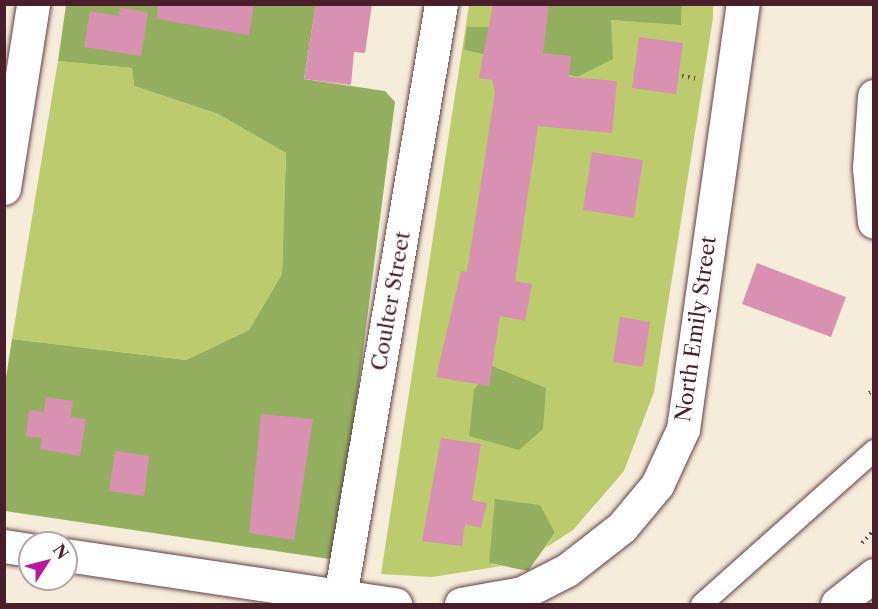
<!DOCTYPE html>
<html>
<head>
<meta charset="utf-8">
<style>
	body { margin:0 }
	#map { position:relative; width:878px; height:609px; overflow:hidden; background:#f5ecda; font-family:"Libre Caslon Text",serif }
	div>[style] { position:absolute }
	.green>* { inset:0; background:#bccb6d }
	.forest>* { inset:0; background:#95af60 }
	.building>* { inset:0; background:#d991b1 }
	.path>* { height:4px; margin-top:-2px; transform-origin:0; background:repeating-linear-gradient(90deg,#643e45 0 1.5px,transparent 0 6px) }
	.roads { filter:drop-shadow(0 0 2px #643e45) drop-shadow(0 0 2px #643e45) }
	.lane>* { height:21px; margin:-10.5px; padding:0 10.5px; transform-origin:10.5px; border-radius:10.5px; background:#fff }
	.street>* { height:33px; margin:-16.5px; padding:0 16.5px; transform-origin:16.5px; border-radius:16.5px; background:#fff }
	.secondary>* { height:33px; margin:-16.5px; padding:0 16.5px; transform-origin:16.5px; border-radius:16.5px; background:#fff }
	span { translate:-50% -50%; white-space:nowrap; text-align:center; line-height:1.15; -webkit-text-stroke:6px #fff; paint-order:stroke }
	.street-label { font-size:21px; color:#4a1f2b }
	.frame { position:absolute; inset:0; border:6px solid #4a1f2b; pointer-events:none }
	.north { position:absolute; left:18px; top:531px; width:60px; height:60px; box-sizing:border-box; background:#fff; border:2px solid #b7a5aa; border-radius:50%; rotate:54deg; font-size:16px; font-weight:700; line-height:24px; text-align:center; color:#4a1f2b }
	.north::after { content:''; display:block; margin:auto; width:21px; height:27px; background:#b5179e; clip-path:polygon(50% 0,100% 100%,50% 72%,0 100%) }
</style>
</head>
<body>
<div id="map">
	<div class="green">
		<i style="clip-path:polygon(469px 5px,493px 5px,490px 27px,464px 50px,577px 77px,611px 20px,681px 24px,682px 5px,713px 5px,713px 18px,654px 392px,624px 471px,573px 530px,545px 548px,555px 533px,490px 564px,502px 566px,432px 577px,381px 574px)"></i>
		<i style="clip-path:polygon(58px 61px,132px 68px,134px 86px,218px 114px,286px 153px,282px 274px,249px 330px,186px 360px,12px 339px)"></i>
	</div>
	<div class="forest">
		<i style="clip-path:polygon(66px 5px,316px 5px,304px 79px,385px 91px,395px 102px,336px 560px,5px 511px,5px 384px,12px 339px,186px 360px,249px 330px,282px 274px,286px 153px,218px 114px,134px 86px,132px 68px,58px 61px)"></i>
		<i style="clip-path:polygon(493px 5px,682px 5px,681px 25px,611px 20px,613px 59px,577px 77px,464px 50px,467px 27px,490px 27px)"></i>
		<i style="clip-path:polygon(492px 366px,546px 388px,543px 429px,519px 450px,469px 436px,474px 390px)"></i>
		<i style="clip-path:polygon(495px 499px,540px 505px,555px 533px,528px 571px,489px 563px)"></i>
	</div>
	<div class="building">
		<i style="clip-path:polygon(158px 4px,254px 4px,249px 35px,157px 19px)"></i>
		<i style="clip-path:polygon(316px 4px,372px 4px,365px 53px,354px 52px,351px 85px,304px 79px)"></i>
		<i style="clip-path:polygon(493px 4px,549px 4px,543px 53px,571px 56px,569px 77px,617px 81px,612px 133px,538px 126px,515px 281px,532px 284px,525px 321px,500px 316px,489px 386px,436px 377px,461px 271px,467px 272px,495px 92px,492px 80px,479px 78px)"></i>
		<i style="clip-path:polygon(120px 8px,148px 12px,141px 56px,84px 47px,90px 11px,119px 16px)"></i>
		<i style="clip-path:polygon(639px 37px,683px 43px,676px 94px,632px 88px)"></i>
		<i style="clip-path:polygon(592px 152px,643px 160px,634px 218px,583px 210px)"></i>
		<i style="clip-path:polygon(757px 263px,846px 297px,831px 337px,742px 304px)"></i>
		<i style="clip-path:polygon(620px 317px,650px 322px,643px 367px,613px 362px)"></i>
		<i style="clip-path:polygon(46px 397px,73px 401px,70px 417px,86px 419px,80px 456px,40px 449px,42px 438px,26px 436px,29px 410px,44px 412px)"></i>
		<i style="clip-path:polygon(261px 414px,313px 419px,294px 540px,249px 533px)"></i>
		<i style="clip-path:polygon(441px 438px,481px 444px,472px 500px,487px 503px,481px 528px,465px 524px,462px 546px,422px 541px)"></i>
		<i style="clip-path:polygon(115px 451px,149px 456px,144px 496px,109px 491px)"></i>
	</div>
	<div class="path">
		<i style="left:682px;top:76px;width:17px;rotate:10deg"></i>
		<i style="left:869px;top:393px;width:6px;rotate:-31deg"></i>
		<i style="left:862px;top:543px;width:18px;rotate:-47deg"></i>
	</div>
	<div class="roads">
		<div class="lane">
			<i style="left:701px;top:604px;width:232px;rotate:-41.7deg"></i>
		</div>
		<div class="street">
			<i style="left:4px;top:188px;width:186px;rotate:-81deg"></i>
			<i style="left:340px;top:597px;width:602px;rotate:-80.33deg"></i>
			<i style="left:837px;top:604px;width:47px;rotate:-38.1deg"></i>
		</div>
		<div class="secondary">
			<i style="left:874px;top:96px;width:72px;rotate:94deg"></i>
			<i style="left:869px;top:168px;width:54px;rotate:84.7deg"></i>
			<i style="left:4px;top:546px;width:26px;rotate:9deg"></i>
			<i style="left:66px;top:555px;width:333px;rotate:8.5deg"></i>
			<i style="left:461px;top:604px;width:62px;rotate:-10.2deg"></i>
			<i style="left:522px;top:593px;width:51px;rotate:-27.1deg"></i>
			<i style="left:567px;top:570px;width:70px;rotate:-38deg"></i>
			<i style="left:622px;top:527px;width:55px;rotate:-50.2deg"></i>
			<i style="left:657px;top:485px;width:62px;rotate:-65.1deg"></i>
			<i style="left:683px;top:429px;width:429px;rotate:-82deg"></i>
		</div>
	</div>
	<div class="street-label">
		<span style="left:391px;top:301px;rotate:-80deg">Coulter Street</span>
		<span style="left:696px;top:329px;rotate:-82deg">North Emily Street</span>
	</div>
	<div class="frame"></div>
	<div class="north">N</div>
</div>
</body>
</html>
